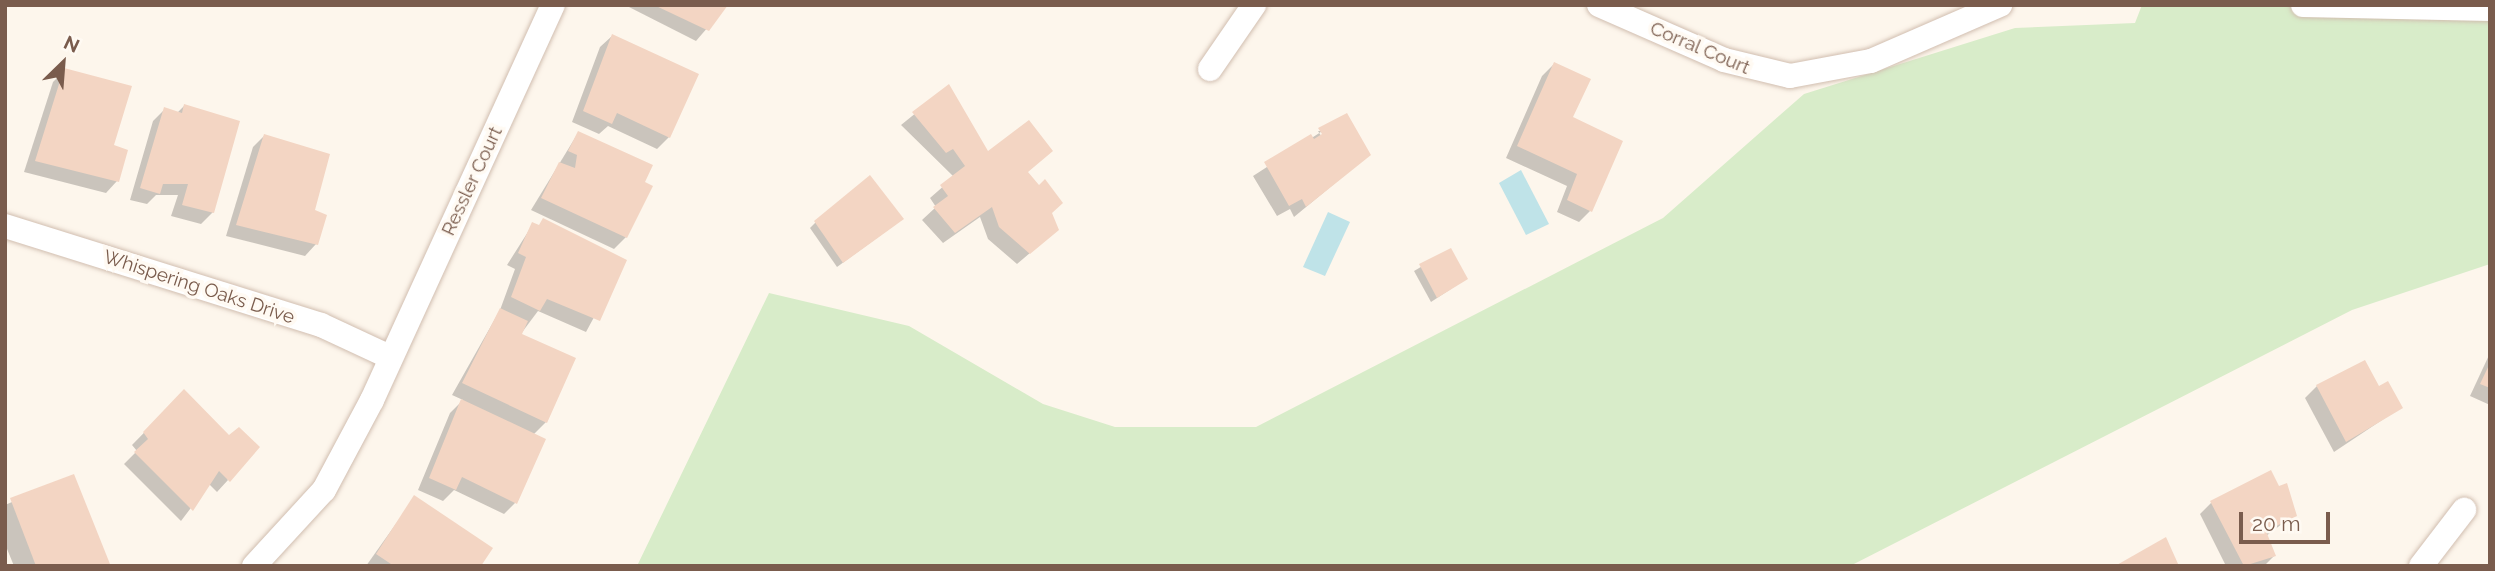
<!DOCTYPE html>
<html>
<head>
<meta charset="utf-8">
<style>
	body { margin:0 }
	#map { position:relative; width:2495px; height:571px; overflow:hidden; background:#fdf6ec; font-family:Raleway,sans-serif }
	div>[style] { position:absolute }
	.green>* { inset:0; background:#d8ecc9 }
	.water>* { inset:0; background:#bfe3e8 }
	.shadow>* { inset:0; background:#0003 }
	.building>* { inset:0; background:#f3d5c3 }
	.roads { filter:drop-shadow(0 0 2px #d1beb0) drop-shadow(0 0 2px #d1beb0) }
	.street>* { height:24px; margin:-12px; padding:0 12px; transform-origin:12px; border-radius:12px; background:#fff }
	span { translate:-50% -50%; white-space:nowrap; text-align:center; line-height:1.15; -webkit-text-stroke:7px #fffaf3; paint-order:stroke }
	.street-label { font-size:19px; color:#7a5c4d }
	.frame { position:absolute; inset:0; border:7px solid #7a5c4d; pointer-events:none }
	.north { position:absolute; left:28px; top:28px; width:70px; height:70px; -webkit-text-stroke:5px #fffaf3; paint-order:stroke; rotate:25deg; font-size:19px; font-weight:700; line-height:28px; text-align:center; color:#7a5c4d }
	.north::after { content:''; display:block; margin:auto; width:24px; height:32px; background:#7a5c4d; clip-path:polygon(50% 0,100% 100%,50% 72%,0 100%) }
	.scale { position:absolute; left:2239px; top:512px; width:91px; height:32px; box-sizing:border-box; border:4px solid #7a5c4d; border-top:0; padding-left:9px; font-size:21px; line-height:24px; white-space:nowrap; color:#7a5c4d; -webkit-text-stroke:5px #fffaf3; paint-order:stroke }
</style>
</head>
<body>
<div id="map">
	<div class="green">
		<i style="clip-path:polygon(2142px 5px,2490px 5px,2490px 264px,2352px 310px,1850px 566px,637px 566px,769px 293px,909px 326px,1043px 404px,1115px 427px,1256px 427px,1663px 218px,1804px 94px,2015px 28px,2135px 23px)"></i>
	</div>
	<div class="water">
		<i style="clip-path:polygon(1521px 170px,1549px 224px,1526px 235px,1499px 183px)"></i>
		<i style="clip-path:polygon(1328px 212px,1350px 222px,1325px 276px,1303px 267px)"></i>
	</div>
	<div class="shadow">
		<i style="clip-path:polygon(625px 5px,727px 5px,696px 41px)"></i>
		<i style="clip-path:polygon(612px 36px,669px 137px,657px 149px,608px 126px,599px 134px,572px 122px,600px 47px)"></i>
		<i style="clip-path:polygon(1554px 64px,1590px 211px,1579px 222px,1557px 212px,1567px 186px,1506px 158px,1542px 76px)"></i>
		<i style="clip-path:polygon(65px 70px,112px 147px,117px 181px,106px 193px,24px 172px,53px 82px)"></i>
		<i style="clip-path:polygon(948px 87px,988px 154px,1026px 173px,1057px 230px,1017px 264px,988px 239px,980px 217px,943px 243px,922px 220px,936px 207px,930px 198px,954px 177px,901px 125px)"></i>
		<i style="clip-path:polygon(184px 106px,213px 212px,201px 224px,171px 216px,178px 195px,156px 195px,147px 204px,130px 200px,153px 121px,165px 109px,177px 113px)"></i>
		<i style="clip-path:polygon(evenodd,1347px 115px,1369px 155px,1294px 217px,1290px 209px,1277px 216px,1253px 176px,1347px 115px,1318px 131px,1322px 131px,1328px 140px,1325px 142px,1318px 131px)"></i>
		<i style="clip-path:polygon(578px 133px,643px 183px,626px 237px,614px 249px,531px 210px)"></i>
		<i style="clip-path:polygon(264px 136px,313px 212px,316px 244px,305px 256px,226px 236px,253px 147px)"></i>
		<i style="clip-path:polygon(816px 222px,896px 224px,837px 267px,810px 228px)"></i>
		<i style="clip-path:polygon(533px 224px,625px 260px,586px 332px,538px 311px,520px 335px,546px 422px,533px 435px,515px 503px,504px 514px,454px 490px,443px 501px,418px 490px,450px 413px,463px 400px,452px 395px,500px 310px,515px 269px,507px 265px)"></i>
		<i style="clip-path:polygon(1450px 250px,1466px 279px,1431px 302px,1414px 271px)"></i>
		<i style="clip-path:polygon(2490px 353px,2490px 405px,2470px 396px)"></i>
		<i style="clip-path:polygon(2317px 386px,2378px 388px,2400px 408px,2334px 452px,2305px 398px)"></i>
		<i style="clip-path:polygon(184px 392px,228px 480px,217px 492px,209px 484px,181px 521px,124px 464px,137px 451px,132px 445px)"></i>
		<i style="clip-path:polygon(73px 476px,108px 563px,14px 566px,5px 544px,5px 505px)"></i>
		<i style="clip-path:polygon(2286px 486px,2294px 515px,2266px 536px,2274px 556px,2264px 566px,2226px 566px,2200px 514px,2211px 503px)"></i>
		<i style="clip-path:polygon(415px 497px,479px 566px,366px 566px)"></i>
	</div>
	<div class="building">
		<i style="clip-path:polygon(654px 5px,728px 5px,709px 31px)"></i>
		<i style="clip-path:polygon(612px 34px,699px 74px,670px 138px,617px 113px,612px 124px,583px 111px)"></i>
		<i style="clip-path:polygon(1554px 62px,1591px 79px,1573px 117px,1623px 141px,1592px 212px,1567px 200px,1577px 174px,1517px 146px)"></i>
		<i style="clip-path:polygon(64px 68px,132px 86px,114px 145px,128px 150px,119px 182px,35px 161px)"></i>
		<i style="clip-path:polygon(949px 84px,988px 151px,1029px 120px,1053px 151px,1028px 172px,1039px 185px,1045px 179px,1063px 203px,1052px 213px,1059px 230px,1030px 254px,999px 227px,992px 207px,955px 233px,933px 207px,948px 196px,940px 185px,965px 166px,953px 149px,946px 153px,912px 112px)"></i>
		<i style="clip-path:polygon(184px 104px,240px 121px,214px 213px,182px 205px,188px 184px,163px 184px,160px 194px,140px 188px,164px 107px,182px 113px)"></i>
		<i style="clip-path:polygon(1347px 113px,1371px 155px,1306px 207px,1302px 199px,1289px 206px,1264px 162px,1311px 134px,1314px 139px,1322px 134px,1318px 128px)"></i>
		<i style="clip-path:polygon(578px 131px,653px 165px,645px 182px,653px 186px,627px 238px,541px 198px,559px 162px,575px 168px,577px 155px,568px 151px)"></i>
		<i style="clip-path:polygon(264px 134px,330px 154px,315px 210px,327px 215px,318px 245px,236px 225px)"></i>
		<i style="clip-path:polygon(870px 175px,904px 219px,843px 263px,814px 221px)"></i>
		<i style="clip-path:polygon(543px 218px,627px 260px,600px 321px,547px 299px,540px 311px,511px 297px,526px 257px,518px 253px,532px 222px,539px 225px)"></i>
		<i style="clip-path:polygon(1451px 248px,1468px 279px,1437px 298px,1419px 264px)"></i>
		<i style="clip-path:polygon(500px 308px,528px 321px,522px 334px,576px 358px,547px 423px,462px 383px)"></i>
		<i style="clip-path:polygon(2365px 360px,2379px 386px,2388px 381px,2403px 408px,2346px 442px,2316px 385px)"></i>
		<i style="clip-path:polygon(2490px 363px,2490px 388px,2480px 384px)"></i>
		<i style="clip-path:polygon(184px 389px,229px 435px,239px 427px,260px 447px,230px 482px,219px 471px,193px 511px,134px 452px,148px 439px,143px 432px)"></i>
		<i style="clip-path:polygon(461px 399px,546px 439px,517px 504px,462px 477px,456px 490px,429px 478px)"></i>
		<i style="clip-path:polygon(2271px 470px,2279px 486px,2287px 483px,2297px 516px,2266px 531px,2276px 556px,2244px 566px,2210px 501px)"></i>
		<i style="clip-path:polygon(74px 474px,110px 564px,36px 566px,10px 498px)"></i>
		<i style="clip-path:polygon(414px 495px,493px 548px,481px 566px,394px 566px,376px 554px)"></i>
		<i style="clip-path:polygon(2166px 537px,2179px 566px,2115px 566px)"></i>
	</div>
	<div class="roads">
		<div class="street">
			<i style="left:1599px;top:5px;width:137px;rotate:23.7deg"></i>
			<i style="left:1724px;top:60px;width:68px;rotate:13.6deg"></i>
			<i style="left:1790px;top:76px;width:82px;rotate:-10.5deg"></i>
			<i style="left:1871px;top:61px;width:141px;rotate:-23.5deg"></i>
			<i style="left:2303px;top:5px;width:187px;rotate:1.2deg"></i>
			<i style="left:1210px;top:69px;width:78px;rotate:-55.5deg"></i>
			<i style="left:5px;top:226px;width:331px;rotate:17.4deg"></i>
			<i style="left:321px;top:325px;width:76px;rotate:24.9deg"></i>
			<i style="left:254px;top:566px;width:103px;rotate:-47.4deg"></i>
			<i style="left:324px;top:490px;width:102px;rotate:-61.9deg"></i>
			<i style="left:372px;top:400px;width:434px;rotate:-65.4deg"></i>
			<i style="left:2421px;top:566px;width:71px;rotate:-52.5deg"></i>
		</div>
	</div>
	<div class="street-label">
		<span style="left:1700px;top:48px;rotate:23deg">Corral Court</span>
		<span style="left:472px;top:181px;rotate:-65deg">Ressler Court</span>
		<span style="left:199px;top:287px;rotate:18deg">Whispering Oaks Drive</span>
	</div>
	<div class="frame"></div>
	<div class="north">N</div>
	<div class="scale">20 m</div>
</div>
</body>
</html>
